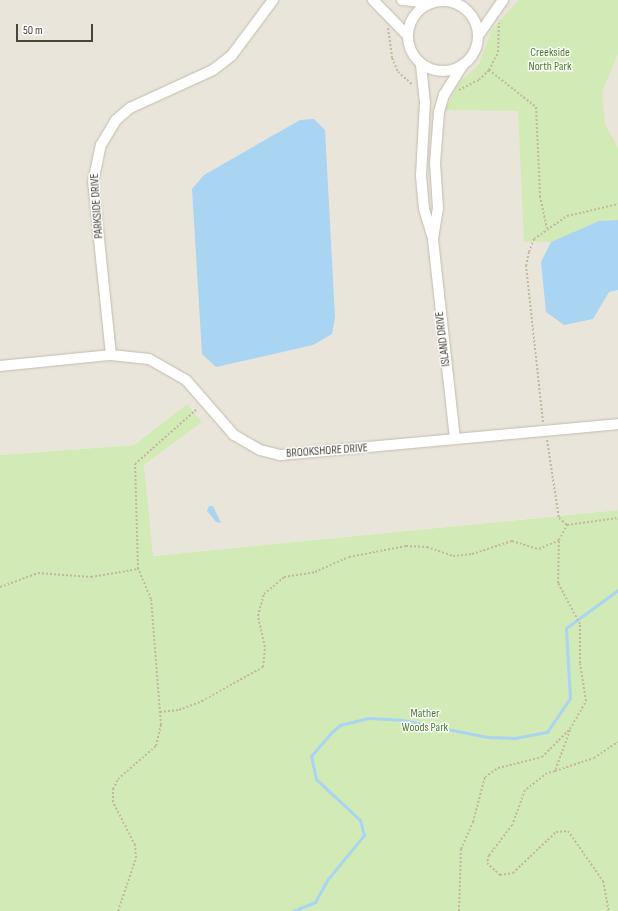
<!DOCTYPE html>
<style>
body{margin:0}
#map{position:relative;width:618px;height:911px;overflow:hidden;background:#f6f3ec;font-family:"Sofia Sans Condensed",sans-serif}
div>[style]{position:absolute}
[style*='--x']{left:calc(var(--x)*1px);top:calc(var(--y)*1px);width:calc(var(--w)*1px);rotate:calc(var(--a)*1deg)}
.residential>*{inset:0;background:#eae5da}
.green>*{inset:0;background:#d2eab5}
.water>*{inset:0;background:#a9d4f2}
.stream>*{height:3px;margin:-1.5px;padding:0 1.5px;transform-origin:1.5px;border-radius:1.5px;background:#a9d4f2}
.path>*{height:2px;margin-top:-1px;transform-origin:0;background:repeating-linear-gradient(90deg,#c4b79f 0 2px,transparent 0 4px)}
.roads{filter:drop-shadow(0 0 1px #c2bbae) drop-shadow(0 0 1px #c2bbae)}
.minor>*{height:10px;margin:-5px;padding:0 5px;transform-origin:5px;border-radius:5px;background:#fff}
.minor>.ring{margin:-5px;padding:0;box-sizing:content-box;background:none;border:10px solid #fff;border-radius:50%}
span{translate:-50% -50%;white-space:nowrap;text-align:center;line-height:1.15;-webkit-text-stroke:3px #fff;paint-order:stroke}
.park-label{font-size:12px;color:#4a7f2a}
.street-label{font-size:12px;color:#4b4439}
.scale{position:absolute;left:16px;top:24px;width:77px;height:18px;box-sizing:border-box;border:2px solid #4b4439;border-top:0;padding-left:5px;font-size:12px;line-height:14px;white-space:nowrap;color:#4b4439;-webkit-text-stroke:3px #fff;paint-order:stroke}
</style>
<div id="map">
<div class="residential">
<div style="clip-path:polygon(0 0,618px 0,618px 510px,152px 556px,144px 465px,201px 422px,187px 404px,134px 445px,0 455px)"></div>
</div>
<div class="green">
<div style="clip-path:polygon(519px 0,618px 0,618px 54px,602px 92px,605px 124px,618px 148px,618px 220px,599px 221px,551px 242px,524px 242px,518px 111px,445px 110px,459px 83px,479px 64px,492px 29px)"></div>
<div style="clip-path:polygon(187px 404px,202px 422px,144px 465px,153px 556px,618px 510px,618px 911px,0 911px,0 455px,134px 445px)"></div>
</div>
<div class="water">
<div style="clip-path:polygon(314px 119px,325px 130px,335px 317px,332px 334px,313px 345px,216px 367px,202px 354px,192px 189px,204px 175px,300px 120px)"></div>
<div style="clip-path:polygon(618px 220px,618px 290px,609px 292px,593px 319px,564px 325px,546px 312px,541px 262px,551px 242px,599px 221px)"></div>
<div style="clip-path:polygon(209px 506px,213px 506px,221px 523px,216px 522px,207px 511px)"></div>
</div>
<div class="stream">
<div style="--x:293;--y:911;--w:24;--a:-22"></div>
<div style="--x:315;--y:902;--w:26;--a:-61"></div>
<div style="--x:328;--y:879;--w:57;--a:-50.7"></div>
<div style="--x:364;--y:835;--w:16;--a:-105"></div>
<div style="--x:360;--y:820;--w:60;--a:-137"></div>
<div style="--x:316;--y:779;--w:24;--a:-102"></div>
<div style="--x:311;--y:756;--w:32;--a:-49"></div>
<div style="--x:332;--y:732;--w:11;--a:-41"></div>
<div style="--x:340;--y:725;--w:29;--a:-14"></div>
<div style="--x:368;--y:718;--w:34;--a:3"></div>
<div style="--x:402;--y:720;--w:87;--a:11.3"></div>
<div style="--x:487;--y:737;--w:28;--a:2"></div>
<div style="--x:515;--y:738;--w:33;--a:-11"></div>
<div style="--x:547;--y:732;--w:41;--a:-55.9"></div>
<div style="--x:570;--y:698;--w:70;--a:-93.3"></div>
<div style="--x:566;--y:628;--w:64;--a:-36.2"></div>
</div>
<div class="path">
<div style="--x:388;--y:28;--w:30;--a:82"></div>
<div style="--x:392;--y:58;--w:15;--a:67"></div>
<div style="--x:398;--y:72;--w:20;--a:41"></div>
<div style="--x:489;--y:70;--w:60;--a:38.2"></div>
<div style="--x:536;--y:107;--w:89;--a:87.4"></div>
<div style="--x:540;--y:196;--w:33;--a:78"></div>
<div style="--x:459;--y:90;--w:22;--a:-27"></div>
<div style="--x:479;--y:80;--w:14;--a:-45"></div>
<div style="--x:489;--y:70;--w:20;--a:-63"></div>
<div style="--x:498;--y:52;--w:29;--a:-88"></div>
<div style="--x:543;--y:422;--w:157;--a:-96.2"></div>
<div style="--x:526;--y:266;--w:14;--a:-78"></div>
<div style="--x:529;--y:252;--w:14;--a:-69"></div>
<div style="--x:534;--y:239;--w:40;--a:-34.9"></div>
<div style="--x:567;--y:216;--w:52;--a:-13.2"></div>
<div style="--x:547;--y:440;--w:79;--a:81.3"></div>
<div style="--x:559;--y:518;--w:11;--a:41"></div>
<div style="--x:567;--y:525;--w:51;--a:-7.8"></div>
<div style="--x:0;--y:587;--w:40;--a:-20.2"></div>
<div style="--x:38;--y:573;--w:53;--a:4.3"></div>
<div style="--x:91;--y:577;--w:48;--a:-9.7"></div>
<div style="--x:160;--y:712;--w:19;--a:-6"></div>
<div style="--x:179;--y:710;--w:25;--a:-21"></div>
<div style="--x:202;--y:701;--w:70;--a:-29.1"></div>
<div style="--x:263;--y:667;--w:20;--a:-84"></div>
<div style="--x:265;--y:647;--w:32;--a:-103"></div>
<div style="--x:258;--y:616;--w:23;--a:-75"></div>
<div style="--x:264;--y:594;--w:26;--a:-40"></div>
<div style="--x:284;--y:577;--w:31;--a:-9"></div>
<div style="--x:315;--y:572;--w:37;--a:-24"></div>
<div style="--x:349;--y:557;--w:58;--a:-10.9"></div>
<div style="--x:406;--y:546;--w:21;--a:3"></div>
<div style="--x:427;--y:547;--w:28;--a:19"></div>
<div style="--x:453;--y:556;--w:19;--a:-6"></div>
<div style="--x:472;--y:554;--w:42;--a:-18"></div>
<div style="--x:512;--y:541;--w:28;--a:17"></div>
<div style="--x:539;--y:549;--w:22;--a:-24"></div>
<div style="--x:559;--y:540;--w:17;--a:-62"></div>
<div style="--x:570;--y:730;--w:44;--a:110.1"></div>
<div style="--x:555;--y:771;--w:8;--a:166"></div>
<div style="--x:547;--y:773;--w:28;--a:142"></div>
<div style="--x:525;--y:790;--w:37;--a:110"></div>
<div style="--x:512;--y:825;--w:38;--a:127"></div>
<div style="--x:489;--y:855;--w:8;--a:104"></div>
<div style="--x:487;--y:863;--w:18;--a:43"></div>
<div style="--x:500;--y:875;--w:13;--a:-9"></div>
<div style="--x:513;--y:873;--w:59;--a:-43.6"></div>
<div style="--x:556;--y:832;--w:12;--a:-5"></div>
<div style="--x:568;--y:831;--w:61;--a:55"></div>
<div style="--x:603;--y:881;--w:31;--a:79"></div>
<div style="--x:555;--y:771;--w:41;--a:-18.4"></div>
<div style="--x:594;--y:758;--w:29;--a:-34"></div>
<div style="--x:118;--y:911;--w:56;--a:-71.2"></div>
<div style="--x:136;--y:858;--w:13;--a:-94"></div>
<div style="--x:135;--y:845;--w:48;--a:-117.1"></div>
<div style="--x:113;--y:802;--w:13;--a:-90"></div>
<div style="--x:113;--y:789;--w:11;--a:-63"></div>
<div style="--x:118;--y:779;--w:50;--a:-41"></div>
<div style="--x:156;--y:746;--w:22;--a:-77"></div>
<div style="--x:161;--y:725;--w:126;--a:-94.5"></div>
<div style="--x:151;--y:599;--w:33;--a:-113"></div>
<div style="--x:138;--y:569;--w:105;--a:-91.6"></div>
<div style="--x:135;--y:464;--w:84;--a:-41.6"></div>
<div style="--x:459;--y:911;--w:62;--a:-88.2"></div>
<div style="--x:461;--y:849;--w:30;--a:-66"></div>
<div style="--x:473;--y:822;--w:47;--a:-75.1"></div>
<div style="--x:485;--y:777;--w:16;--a:-35"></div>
<div style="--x:498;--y:768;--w:45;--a:-14"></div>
<div style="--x:542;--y:757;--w:40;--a:-45"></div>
<div style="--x:570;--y:729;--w:32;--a:-60"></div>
<div style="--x:586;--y:701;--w:38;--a:-99"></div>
<div style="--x:580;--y:663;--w:39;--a:-90"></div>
<div style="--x:580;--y:624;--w:47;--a:-118.2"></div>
<div style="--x:558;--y:583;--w:43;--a:-88.7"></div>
</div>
<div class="roads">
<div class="minor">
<div style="--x:373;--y:0;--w:49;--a:45.8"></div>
<div style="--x:402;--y:0;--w:29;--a:6"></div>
<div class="ring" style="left:408px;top:1px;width:60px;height:60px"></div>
<div style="--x:478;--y:36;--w:44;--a:-55.2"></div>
<div style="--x:421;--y:65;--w:37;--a:84"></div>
<div style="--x:425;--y:102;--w:73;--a:93.1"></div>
<div style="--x:421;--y:175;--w:34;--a:85"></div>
<div style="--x:424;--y:209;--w:27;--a:73"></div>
<div style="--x:111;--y:355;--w:174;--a:-95.9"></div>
<div style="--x:93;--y:182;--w:38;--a:-78"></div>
<div style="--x:101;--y:145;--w:29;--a:-59"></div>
<div style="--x:116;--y:120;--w:18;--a:-41"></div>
<div style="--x:130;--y:108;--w:91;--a:-24.6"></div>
<div style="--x:213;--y:70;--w:24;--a:-38"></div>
<div style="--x:232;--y:55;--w:69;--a:-53.3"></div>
<div style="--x:0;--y:366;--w:112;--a:-5.7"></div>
<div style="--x:111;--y:355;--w:38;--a:6"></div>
<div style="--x:149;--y:359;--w:43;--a:29.6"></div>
<div style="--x:186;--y:380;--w:73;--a:48.9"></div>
<div style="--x:234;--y:435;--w:30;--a:30"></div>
<div style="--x:260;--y:450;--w:21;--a:14"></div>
<div style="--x:280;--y:455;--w:339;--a:-5.2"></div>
<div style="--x:455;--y:439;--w:201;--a:-96.3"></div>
<div style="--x:433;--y:239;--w:31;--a:-81"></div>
<div style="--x:438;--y:208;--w:45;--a:-93.8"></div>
<div style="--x:435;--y:163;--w:51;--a:-85.5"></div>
<div style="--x:439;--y:112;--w:18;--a:-74"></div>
<div style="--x:444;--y:95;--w:36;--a:-58"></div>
</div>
</div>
<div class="park-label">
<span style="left:550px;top:60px">Creekside<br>North Park</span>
<span style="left:425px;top:721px">Mather<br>Woods Park</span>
</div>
<div class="street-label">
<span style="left:97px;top:206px;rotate:-94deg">PARKSIDE DRIVE</span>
<span style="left:443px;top:339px;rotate:-97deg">ISLAND DRIVE</span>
<span style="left:327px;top:451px;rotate:-4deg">BROOKSHORE DRIVE</span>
</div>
<div class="scale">50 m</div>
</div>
